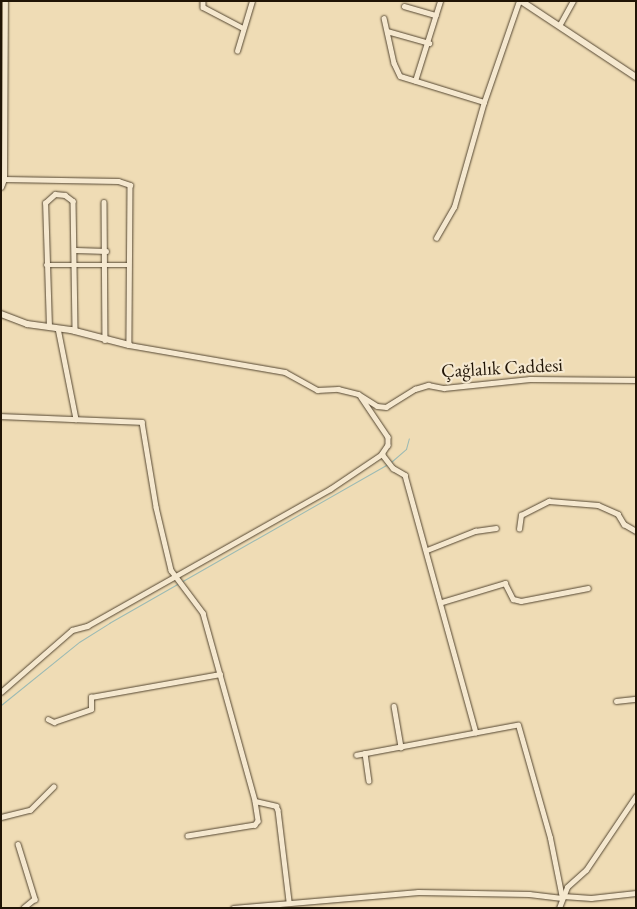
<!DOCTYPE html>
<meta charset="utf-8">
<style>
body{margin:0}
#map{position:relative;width:637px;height:909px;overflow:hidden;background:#efdcb5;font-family:"EB Garamond",serif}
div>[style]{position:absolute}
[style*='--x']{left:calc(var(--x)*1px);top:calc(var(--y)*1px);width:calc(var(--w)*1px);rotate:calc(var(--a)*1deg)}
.stream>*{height:1px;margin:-0.5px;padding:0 0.5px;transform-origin:0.5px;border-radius:0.5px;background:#9bbab4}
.roads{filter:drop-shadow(0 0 1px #544631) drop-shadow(0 0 1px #544631)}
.street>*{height:4.5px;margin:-2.25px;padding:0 2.25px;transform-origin:2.25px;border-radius:2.25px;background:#f5e8cf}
.secondary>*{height:6px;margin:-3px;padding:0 3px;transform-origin:3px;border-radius:3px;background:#f5e8cf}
span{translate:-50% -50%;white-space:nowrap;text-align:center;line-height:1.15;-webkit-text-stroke:4.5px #f5e8cf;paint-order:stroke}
.street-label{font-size:19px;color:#201405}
.frame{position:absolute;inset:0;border:2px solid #201405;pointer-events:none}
</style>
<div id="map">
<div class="stream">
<div style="--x:391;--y:462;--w:20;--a:-41"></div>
<div style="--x:406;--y:449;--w:11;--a:-75"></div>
<div style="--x:1;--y:705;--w:100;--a:-38.9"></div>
<div style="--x:79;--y:642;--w:36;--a:-32"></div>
<div style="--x:109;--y:623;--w:321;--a:-29.7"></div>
</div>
<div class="roads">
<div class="street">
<div style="--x:203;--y:1;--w:6;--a:90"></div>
<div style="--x:203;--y:7;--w:45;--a:27.7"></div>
<div style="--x:404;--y:6;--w:33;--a:16"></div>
<div style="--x:384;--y:18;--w:46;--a:77.5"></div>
<div style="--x:394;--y:63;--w:14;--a:65"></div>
<div style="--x:400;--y:76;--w:88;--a:17.2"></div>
<div style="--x:559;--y:26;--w:29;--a:-61"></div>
<div style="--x:387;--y:31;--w:44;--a:15.9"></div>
<div style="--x:237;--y:51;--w:52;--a:-73.3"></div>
<div style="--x:415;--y:81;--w:84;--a:-72.6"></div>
<div style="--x:4;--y:179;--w:114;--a:1"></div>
<div style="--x:118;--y:181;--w:13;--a:18"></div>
<div style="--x:130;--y:185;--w:160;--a:90.4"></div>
<div style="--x:129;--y:345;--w:158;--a:9.8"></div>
<div style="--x:285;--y:372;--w:37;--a:29"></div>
<div style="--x:317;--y:390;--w:21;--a:-3"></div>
<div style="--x:338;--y:389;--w:21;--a:14"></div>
<div style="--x:358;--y:394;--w:22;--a:32"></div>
<div style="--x:377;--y:406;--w:9;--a:6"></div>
<div style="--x:386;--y:407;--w:34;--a:-32"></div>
<div style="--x:415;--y:389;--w:14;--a:-17"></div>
<div style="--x:428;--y:385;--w:16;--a:11"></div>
<div style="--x:444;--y:388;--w:86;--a:-6"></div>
<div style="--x:530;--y:379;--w:106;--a:0.5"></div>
<div style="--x:1;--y:187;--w:9;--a:-69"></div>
<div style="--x:4;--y:179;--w:178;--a:-89.7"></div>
<div style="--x:104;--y:202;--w:138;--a:89.6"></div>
<div style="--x:436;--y:238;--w:36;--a:-60"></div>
<div style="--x:454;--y:207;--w:109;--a:-74.1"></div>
<div style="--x:484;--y:102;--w:107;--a:-70.9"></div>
<div style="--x:76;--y:250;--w:30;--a:2"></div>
<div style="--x:46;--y:265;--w:82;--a:0"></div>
<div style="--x:49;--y:327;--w:124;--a:-91.8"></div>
<div style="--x:45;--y:203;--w:13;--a:-42"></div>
<div style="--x:55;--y:194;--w:10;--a:6"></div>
<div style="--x:65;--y:195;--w:10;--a:37"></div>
<div style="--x:73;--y:201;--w:130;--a:89.1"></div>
<div style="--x:58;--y:328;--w:93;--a:78.8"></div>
<div style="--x:361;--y:397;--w:48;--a:56"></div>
<div style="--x:388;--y:437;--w:8;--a:90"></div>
<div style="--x:388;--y:445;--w:11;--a:124"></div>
<div style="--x:382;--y:454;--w:18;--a:52"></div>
<div style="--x:393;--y:468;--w:14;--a:30"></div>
<div style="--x:405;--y:475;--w:267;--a:74.6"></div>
<div style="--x:1;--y:416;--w:141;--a:2.4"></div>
<div style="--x:142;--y:422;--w:86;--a:80.6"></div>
<div style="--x:156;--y:507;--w:65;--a:76.6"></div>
<div style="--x:171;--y:570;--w:54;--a:53.3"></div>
<div style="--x:203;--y:613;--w:195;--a:74.5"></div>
<div style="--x:255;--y:801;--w:20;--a:81"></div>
<div style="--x:258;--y:821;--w:5;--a:127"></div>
<div style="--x:255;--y:825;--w:68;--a:170.7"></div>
<div style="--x:519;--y:529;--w:14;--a:-82"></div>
<div style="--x:521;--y:515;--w:31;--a:-27"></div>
<div style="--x:549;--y:501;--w:49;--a:4.7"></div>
<div style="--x:598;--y:505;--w:22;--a:24"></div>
<div style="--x:618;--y:514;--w:12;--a:59"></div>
<div style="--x:624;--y:524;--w:14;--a:30"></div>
<div style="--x:427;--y:550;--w:52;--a:-21.6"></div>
<div style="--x:475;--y:531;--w:21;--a:-8"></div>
<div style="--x:442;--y:602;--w:66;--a:-16.8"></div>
<div style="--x:505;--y:583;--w:18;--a:63"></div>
<div style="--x:513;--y:599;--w:8;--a:14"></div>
<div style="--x:521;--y:601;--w:68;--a:-11"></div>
<div style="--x:1;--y:692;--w:94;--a:-41.1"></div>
<div style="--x:72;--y:630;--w:16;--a:-15"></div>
<div style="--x:87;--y:626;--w:279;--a:-29.4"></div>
<div style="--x:330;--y:489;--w:63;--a:-33.9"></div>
<div style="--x:616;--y:701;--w:20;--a:-6"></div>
<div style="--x:394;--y:706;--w:42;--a:80.3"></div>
<div style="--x:48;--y:719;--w:7;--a:27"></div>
<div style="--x:54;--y:722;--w:39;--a:-19"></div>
<div style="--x:91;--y:709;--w:12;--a:-90"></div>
<div style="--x:91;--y:697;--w:131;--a:-10.1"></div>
<div style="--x:365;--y:753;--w:28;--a:82"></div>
<div style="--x:255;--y:801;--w:22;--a:13"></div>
<div style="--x:276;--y:806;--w:4;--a:63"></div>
<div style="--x:278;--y:810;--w:92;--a:83.1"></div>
<div style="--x:1;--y:817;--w:30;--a:-14"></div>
<div style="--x:30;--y:810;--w:33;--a:-45"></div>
<div style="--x:18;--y:844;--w:58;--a:72.8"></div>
<div style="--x:35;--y:899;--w:14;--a:141"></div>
<div style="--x:563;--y:896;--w:28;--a:4"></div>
<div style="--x:591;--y:898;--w:45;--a:-6.3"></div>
<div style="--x:233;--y:908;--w:186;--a:-4.9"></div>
<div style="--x:418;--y:892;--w:111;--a:1"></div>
<div style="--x:529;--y:894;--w:33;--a:7"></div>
<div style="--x:562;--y:898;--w:61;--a:-101.3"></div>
<div style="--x:550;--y:838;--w:117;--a:-105.8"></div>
<div style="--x:518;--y:725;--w:164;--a:169.4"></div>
<div style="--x:559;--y:908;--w:22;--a:-69"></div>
<div style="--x:567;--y:887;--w:25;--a:-42"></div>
<div style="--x:586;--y:870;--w:89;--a:-56"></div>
</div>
<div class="secondary">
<div style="--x:521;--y:1;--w:138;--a:33.5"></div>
<div style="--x:1;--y:314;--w:28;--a:21"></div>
<div style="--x:27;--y:324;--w:44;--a:7.8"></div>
<div style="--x:71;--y:330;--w:60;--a:14.5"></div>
</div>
</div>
<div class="street-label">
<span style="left:502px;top:368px;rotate:-3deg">Çağlalık Caddesi</span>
</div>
<div class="frame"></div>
</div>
